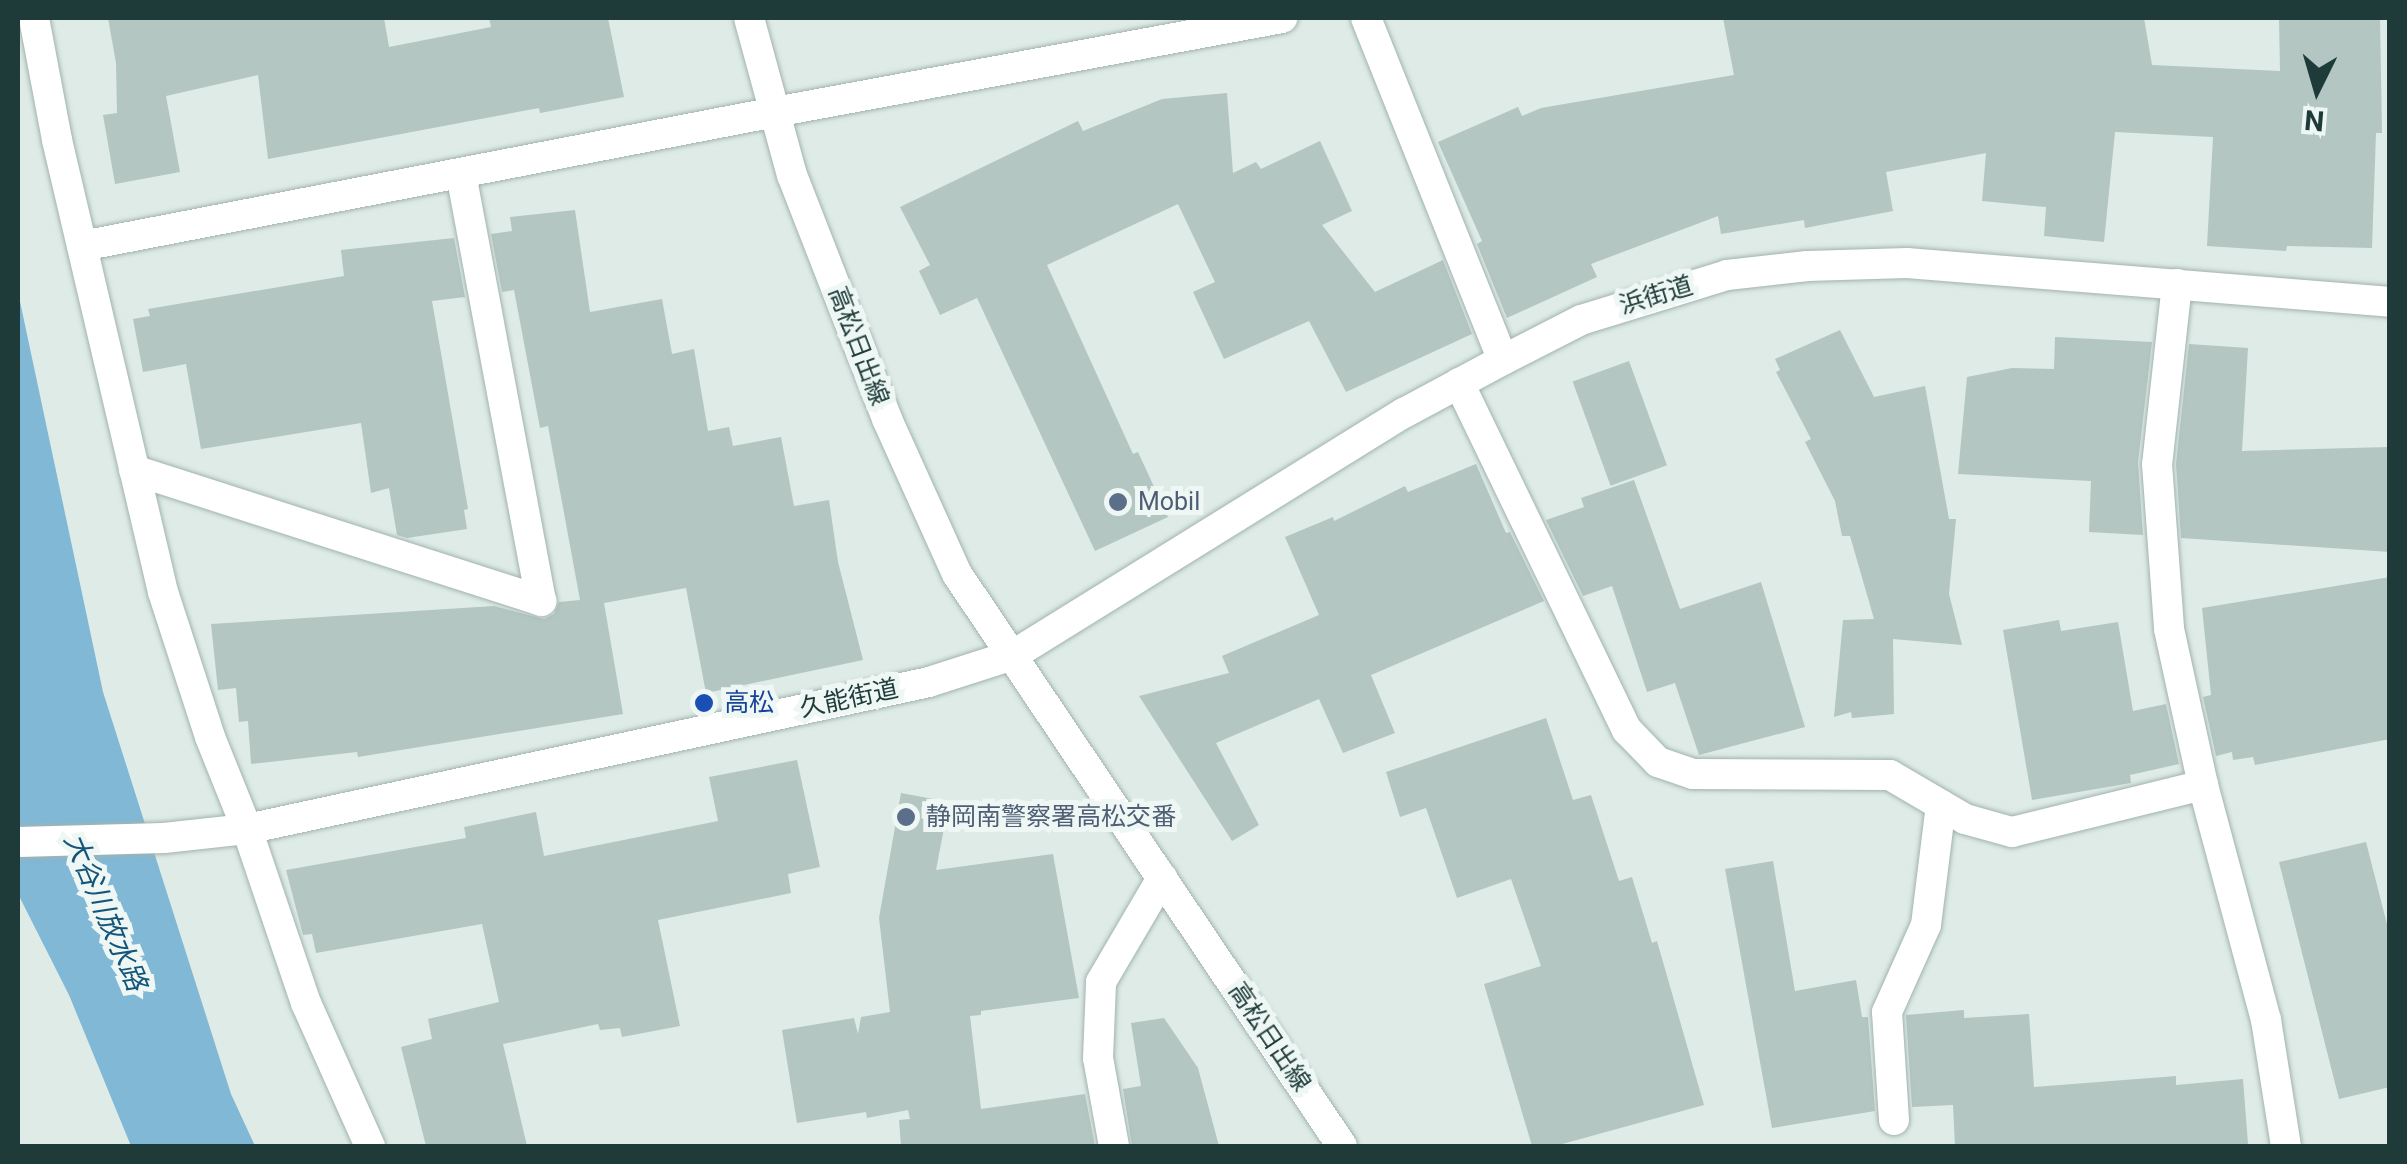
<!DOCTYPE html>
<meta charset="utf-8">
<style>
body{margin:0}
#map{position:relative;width:2407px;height:1164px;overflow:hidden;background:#deebe7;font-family:Roboto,"Noto Sans JP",sans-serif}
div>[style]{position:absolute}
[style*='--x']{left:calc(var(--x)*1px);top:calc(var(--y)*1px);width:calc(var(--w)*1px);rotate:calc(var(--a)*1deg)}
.water>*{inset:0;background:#80b8d5}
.building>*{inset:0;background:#b3c6c1;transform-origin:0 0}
.roads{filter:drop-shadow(0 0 2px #a1b3af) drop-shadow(0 0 2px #a1b3af)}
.street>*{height:30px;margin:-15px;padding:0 15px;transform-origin:15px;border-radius:15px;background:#fff}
.secondary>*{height:30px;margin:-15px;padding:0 15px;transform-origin:15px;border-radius:15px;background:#fff}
.dots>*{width:28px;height:28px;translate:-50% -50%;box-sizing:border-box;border:5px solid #eef7f4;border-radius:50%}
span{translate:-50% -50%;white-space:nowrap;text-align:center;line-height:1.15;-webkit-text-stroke:10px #eef7f4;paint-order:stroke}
.street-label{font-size:25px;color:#1e3b39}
.service-label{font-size:25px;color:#4e5e75}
.left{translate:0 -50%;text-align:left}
.transit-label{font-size:25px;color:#164399}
.water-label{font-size:28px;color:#14567b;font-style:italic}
.frame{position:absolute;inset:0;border:20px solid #1e3b39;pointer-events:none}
.north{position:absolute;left:2267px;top:40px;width:100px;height:100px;-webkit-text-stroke:8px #eef7f4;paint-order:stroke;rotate:185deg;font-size:28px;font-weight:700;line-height:40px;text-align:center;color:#1e3b39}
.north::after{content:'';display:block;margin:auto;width:35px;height:45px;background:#1e3b39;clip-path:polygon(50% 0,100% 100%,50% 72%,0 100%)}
</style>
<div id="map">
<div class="water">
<div style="clip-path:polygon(18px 292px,103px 692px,231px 1094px,255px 1146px,131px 1146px,69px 995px,18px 894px)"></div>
</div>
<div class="building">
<div style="clip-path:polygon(108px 18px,384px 18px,389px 47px,491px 27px,489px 18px,608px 18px,624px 97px,540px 113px,539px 108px,268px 159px,258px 75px,166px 96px,180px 172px,115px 184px,103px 115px,117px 113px,116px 63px)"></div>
<div style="clip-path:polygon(1723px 18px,2144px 18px,2152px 65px,2280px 71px,2279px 18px,2380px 18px,2382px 133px,2376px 133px,2372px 248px,2287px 246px,2286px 251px,2207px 246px,2213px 137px,2115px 132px,2104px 242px,2044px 236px,2046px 207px,1982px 201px,1986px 153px,1886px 172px,1893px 211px,1805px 228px,1804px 220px,1721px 234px,1718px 216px,1591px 264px,1597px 277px,1507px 318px,1477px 244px,1482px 241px,1438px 142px,1518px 107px,1522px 116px,1541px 108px,1734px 75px)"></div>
<div style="clip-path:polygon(1227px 93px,1233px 173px,1256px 162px,1261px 169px,1320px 141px,1352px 211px,1322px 225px,1375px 292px,1443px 260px,1472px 334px,1346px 392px,1309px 321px,1224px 359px,1193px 292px,1215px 282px,1178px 204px,1047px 265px,1133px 454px,1138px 452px,1168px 517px,1095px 551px,977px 298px,940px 315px,919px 271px,930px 265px,900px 207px,1078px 121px,1083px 131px,1162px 99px)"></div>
<div style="clip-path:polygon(575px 210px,590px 312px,662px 299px,672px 354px,694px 349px,708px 431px,729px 427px,733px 446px,781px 437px,794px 506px,829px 500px,838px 562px,863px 660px,706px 693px,686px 588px,604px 603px,623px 714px,358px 757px,357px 752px,251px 764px,248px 721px,239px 722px,236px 688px,218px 690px,211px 624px,494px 606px,544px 619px,554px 614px,559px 602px,580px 600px,548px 426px,540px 428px,514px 290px,502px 292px,491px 234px,512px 231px,510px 217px)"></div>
<div style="clip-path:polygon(454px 238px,465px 297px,432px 301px,468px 509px,464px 510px,467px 529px,407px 538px,397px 535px,389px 488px,371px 493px,361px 423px,201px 449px,186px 364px,143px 372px,133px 319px,150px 316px,148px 309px,344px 276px,341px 250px)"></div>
<div style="clip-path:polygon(1840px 330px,1874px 397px,1925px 386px,1949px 519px,1956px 519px,1949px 594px,1962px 645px,1893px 639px,1894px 714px,1852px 718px,1851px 712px,1834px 717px,1843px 620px,1874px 619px,1850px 536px,1842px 536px,1835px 501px,1805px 442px,1811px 439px,1776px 372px,1780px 370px,1775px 359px)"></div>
<div style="clip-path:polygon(2055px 337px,2152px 342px,2138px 462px,2143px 535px,2089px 532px,2091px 481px,1958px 474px,1967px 377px,2012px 368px,2054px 369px)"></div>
<div style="clip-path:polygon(2189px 344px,2248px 348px,2242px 451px,2390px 447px,2390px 552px,2181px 538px,2176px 464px)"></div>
<div style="left:1629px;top:361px;width:111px;height:60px;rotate:70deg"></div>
<div style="clip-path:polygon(1476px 464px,1506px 533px,1510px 532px,1544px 601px,1371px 675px,1395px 733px,1343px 753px,1319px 699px,1216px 743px,1259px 825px,1232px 841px,1139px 696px,1229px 673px,1222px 656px,1319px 615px,1285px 537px,1333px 517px,1334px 521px,1405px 486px,1408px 492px)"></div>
<div style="clip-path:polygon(1634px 480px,1680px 609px,1761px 582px,1805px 727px,1699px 755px,1675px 683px,1647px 692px,1612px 586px,1583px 596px,1546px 520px,1584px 507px,1581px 498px)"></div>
<div style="clip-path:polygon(2390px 577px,2390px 739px,2255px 765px,2253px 757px,2233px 760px,2232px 752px,2216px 756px,2203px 697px,2211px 695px,2202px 608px)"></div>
<div style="clip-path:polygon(2059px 620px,2061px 631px,2118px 622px,2133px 711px,2166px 704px,2179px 764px,2130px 775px,2131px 783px,2032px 800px,2003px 630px)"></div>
<div style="clip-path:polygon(1546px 718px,1573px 800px,1591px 795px,1619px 881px,1632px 877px,1652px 943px,1657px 941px,1704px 1105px,1555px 1146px,1532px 1146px,1484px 984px,1541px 966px,1511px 879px,1457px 898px,1426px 808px,1400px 817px,1386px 772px)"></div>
<div style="clip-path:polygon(797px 760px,820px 867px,788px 874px,791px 893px,658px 920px,680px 1026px,622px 1037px,620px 1028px,600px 1030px,598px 1024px,503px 1044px,527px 1146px,426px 1146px,401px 1047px,432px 1039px,428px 1019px,499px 1002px,482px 924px,316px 953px,312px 934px,303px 935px,286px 870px,466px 838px,464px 827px,536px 812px,544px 856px,718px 821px,709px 777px)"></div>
<div style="clip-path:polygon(901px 793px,949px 802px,936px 870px,1053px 854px,1079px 998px,981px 1011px,981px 1015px,970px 1016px,981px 1109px,1085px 1094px,1095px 1146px,901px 1146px,899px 1120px,910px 1119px,908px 1110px,867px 1118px,866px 1112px,797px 1123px,782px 1030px,854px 1018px,858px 1034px,861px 1017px,890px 1012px,879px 918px)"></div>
<div style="clip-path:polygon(2366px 842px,2390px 936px,2390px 1087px,2339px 1099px,2279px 862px)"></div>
<div style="clip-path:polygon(1773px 861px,1795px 991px,1856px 980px,1862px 1017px,1868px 1017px,1875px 1111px,1772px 1128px,1725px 869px)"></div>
<div style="clip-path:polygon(1964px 1010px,1964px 1018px,2029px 1014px,2034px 1087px,2176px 1076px,2176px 1085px,2243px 1079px,2248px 1144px,1955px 1146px,1953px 1105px,1912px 1107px,1906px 1015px)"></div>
<div style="clip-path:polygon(1164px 1018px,1198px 1068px,1219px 1146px,1132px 1146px,1123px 1089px,1141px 1086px,1131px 1023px)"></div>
</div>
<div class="roads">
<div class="street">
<div style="--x:34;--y:18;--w:124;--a:79.3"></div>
<div style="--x:57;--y:140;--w:464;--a:76.8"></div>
<div style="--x:163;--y:592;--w:152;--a:72"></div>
<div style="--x:210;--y:737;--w:99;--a:68.1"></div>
<div style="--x:247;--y:829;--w:184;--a:71.3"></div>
<div style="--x:306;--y:1003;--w:157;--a:65.9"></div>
<div style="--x:1366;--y:18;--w:368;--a:68.2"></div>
<div style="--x:82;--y:246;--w:706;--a:-10.94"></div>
<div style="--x:2177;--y:284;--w:181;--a:96.3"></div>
<div style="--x:2157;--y:464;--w:165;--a:85.8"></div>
<div style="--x:2169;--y:629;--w:160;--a:77.7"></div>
<div style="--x:2203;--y:785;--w:243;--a:75"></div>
<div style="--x:2266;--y:1020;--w:128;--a:81"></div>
<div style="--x:1459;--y:383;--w:386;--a:64.2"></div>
<div style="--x:1627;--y:730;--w:45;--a:45.9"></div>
<div style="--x:1658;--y:762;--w:37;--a:19"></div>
<div style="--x:1693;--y:774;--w:197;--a:0.3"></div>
<div style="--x:1890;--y:775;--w:87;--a:30.4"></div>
<div style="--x:1965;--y:819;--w:49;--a:15.5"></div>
<div style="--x:2012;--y:832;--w:197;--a:-13.8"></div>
<div style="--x:134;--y:470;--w:428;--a:17.8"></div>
<div style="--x:541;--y:601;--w:435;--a:-100.6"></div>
<div style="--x:1894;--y:1120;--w:108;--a:-93.7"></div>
<div style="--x:1887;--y:1012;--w:95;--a:-65.9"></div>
<div style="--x:1926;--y:925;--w:121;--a:-82.9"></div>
<div style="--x:1114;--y:1146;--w:89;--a:-100.3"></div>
<div style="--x:1098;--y:1058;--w:76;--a:-87.7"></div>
<div style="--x:1101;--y:982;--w:121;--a:-59.6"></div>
</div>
<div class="secondary">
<div style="--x:749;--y:18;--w:163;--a:74.7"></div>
<div style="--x:792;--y:175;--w:262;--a:68.7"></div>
<div style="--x:887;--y:419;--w:170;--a:65.7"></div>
<div style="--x:957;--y:574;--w:689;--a:56.06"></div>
<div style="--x:775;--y:112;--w:516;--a:-10.5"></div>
<div style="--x:18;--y:842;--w:146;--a:-1.6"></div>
<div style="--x:164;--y:838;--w:83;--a:-6.2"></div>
<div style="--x:247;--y:829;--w:698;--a:-12.16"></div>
<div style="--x:929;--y:682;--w:88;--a:-17.8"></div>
<div style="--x:1013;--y:655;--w:460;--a:-31.8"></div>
<div style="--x:1404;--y:413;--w:112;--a:-28.2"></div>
<div style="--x:1503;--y:360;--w:88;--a:-27.1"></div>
<div style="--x:1581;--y:320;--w:153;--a:-17.1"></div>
<div style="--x:1727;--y:275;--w:81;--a:-6.4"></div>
<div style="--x:1807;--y:266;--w:100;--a:-1.7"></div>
<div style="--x:1907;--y:263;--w:485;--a:4.6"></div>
</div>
</div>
<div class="dots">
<div style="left:1118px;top:502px;background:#5c6f8a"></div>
<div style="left:704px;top:703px;background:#1a4fb4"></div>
<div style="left:906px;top:817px;background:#5c6f8a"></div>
</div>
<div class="street-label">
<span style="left:1656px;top:296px;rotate:-17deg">浜街道</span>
<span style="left:858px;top:346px;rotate:69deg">高松日出線</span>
<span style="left:849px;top:699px;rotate:-12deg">久能街道</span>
<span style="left:1269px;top:1037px;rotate:56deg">高松日出線</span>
</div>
<div class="service-label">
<span class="left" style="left:1138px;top:502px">Mobil</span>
<span class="left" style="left:926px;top:817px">静岡南警察署高松交番</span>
</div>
<div class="transit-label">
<span class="left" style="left:724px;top:703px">高松</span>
</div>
<div class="water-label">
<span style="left:105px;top:912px;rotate:67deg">大谷川放水路</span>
</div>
<div class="frame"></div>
<div class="north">N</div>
</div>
